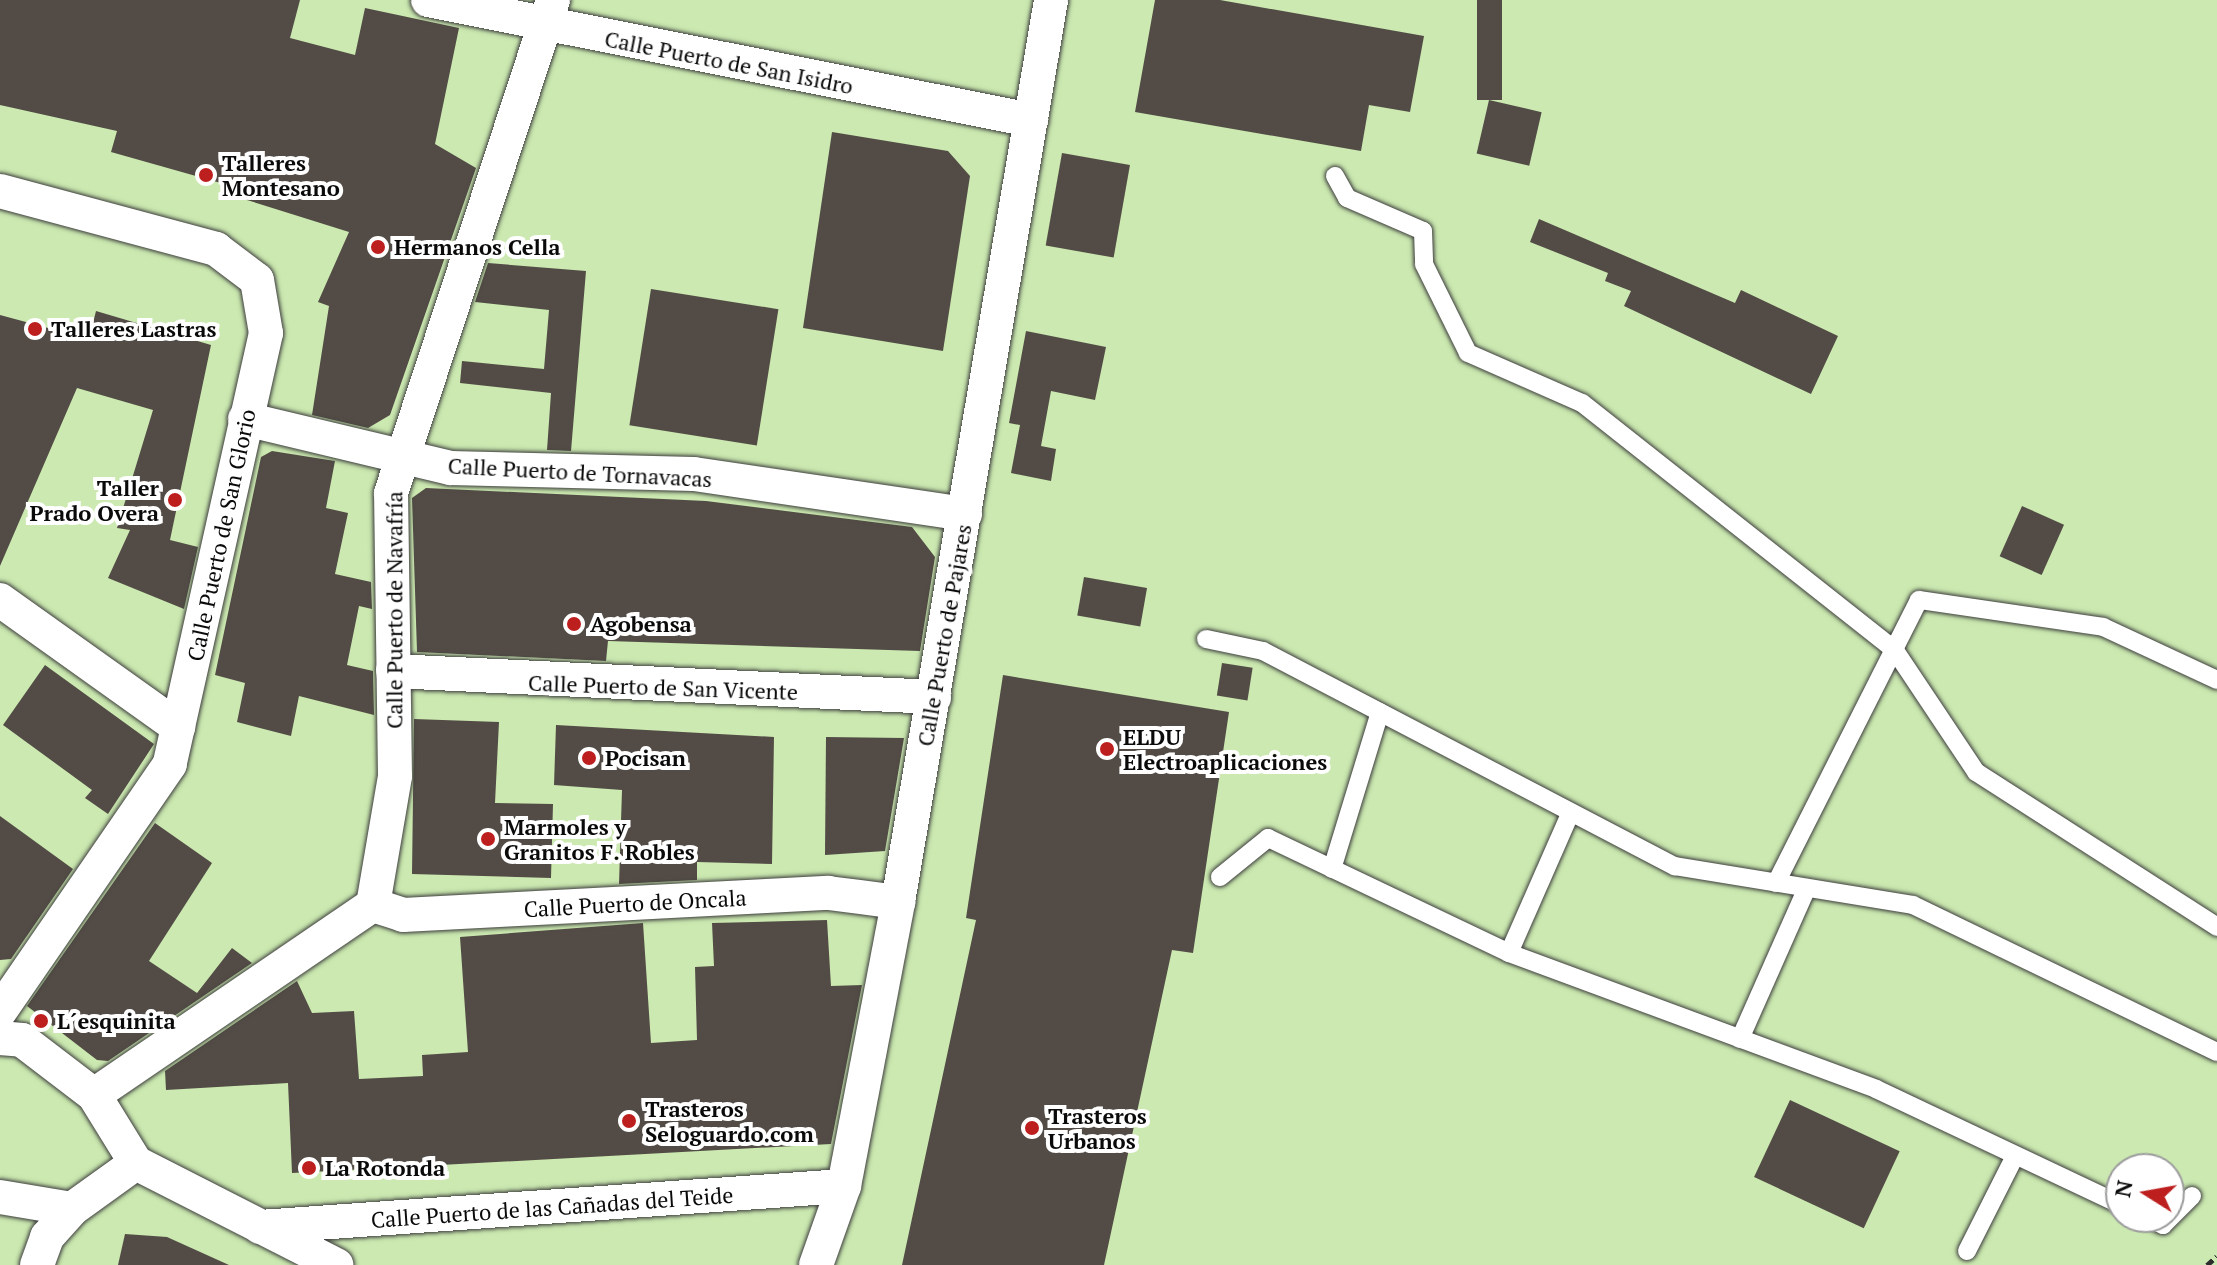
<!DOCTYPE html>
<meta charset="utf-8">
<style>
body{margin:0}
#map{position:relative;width:2217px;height:1265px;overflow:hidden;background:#fffbe7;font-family:"PT Serif",serif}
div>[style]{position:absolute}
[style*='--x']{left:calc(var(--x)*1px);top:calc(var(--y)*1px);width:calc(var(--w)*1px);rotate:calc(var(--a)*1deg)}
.green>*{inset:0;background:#cbe9b0}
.building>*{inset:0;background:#534c46;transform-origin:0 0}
.path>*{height:5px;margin-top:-2.5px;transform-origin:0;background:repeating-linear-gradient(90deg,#2c2c2c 0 8px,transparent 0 12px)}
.roads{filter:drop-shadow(0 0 2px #3d3d3d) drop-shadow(0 0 2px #3d3d3d)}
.lane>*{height:18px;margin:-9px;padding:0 9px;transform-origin:9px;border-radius:9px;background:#fff}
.street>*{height:34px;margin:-17px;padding:0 17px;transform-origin:17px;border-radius:17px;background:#fff}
.dots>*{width:22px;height:22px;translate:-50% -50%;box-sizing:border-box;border:4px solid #fff;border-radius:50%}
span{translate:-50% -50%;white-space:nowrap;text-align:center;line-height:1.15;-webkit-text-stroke:8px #fff;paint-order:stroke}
.street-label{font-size:22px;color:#0a0a0a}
.poi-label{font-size:22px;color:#0a0a0a;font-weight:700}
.left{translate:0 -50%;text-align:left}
.right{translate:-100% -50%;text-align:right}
.north{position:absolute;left:2105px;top:1153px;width:80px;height:80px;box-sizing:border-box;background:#fff;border:2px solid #9d9d9d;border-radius:50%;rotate:281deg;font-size:22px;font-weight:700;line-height:32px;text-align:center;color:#0a0a0a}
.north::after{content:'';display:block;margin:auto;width:28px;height:36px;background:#bd1f1f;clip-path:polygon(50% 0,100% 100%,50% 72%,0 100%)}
</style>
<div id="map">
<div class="green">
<div style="clip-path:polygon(evenodd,0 0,2217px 0,2217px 1265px,0 1265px,0 0,2121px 1169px,2169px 1169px,2169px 1217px,2121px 1217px,2121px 1169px)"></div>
</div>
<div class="building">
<div style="clip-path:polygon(0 0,300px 0,290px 38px,355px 55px,365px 8px,459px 28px,435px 144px,476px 168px,390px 415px,368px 428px,312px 415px,329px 306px,318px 302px,349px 232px,247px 200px,249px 191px,111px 152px,117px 131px,0 105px)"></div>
<div style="clip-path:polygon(1155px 0,1220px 0,1424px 36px,1410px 112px,1369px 105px,1361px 151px,1135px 112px)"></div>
<div style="left:1477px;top:0;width:25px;height:100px"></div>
<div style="left:1489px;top:100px;width:54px;height:55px;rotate:13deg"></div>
<div style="clip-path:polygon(832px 132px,948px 151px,970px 176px,943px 351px,803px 328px)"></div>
<div style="left:1062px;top:153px;width:69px;height:94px;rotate:10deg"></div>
<div style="clip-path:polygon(1539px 219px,1735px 303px,1741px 290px,1838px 336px,1811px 394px,1624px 306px,1631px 291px,1605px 281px,1608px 273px,1530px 242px)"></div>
<div style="clip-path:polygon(488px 263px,586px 271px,571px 451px,547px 450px,551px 393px,460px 383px,462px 361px,544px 369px,549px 310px,475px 302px)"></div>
<div style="left:651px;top:289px;width:129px;height:138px;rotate:9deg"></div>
<div style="clip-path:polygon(96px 311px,211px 345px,170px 540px,198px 547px,184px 609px,108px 578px,130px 530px,117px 528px,153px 410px,77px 388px,0 566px,0 315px,89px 339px)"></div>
<div style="clip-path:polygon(1026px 331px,1106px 347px,1095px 400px,1051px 391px,1041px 446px,1056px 449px,1051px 481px,1011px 473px,1020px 425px,1009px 423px)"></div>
<div style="clip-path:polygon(272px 451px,335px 461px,326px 508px,348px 513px,335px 574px,371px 582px,372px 609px,359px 606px,347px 665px,373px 671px,374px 715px,299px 696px,291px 736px,237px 722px,245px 683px,215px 675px,261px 457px)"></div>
<div style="clip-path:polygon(426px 488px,706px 501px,912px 527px,935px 557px,920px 651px,608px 641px,606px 661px,417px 652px,412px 498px)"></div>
<div style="left:2022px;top:506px;width:46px;height:55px;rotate:24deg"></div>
<div style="left:1084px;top:577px;width:64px;height:39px;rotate:10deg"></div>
<div style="left:1222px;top:663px;width:31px;height:33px;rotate:9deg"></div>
<div style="clip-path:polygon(45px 665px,154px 744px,108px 814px,85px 798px,92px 790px,3px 725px)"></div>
<div style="clip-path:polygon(1003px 675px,1229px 712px,1193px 953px,1172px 950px,1104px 1265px,902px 1265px,976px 920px,966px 918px)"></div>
<div style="clip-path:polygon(414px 719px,499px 722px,495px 803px,553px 804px,551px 878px,412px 874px)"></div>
<div style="clip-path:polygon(556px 725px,774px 737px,772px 864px,697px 862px,697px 880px,619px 884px,622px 790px,554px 785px)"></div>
<div style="clip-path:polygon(826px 737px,904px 738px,885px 851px,825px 855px)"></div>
<div style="clip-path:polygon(0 816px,73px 869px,11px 959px,0 960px)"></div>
<div style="clip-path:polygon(155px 823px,212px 863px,149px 961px,197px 993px,232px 948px,252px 963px,108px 1061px,97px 1060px,27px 1006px)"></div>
<div style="clip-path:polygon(827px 920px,831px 986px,862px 985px,831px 1144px,292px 1173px,288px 1083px,166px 1090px,165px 1071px,297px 981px,312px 1013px,354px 1011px,359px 1079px,423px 1076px,422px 1055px,468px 1052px,460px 937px,643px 923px,651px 1043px,697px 1040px,695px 967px,714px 966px,712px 923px)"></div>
<div style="left:1790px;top:1100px;width:121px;height:85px;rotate:25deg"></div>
<div style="clip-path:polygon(125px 1234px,167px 1237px,229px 1265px,118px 1265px)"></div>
</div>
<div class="path">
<div style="--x:2207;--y:1265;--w:13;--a:-42"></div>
</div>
<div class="roads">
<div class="lane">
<div style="--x:1335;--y:176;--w:25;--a:61"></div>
<div style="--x:1347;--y:198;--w:83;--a:23.5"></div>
<div style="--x:1423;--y:231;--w:33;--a:88"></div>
<div style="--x:1424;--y:264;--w:99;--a:63.7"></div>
<div style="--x:1468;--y:353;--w:124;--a:23.7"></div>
<div style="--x:1582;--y:403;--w:397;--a:38.3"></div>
<div style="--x:1894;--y:649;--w:148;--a:56.3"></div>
<div style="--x:1976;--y:772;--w:287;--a:32.7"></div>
<div style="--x:1206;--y:639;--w:58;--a:11.9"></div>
<div style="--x:1263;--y:651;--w:465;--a:27.6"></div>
<div style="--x:1675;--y:866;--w:241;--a:9.3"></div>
<div style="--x:1913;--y:905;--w:338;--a:25.8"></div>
<div style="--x:1332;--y:869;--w:164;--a:-73"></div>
<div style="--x:1220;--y:877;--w:62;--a:-39.1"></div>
<div style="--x:1268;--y:838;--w:267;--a:25.5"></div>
<div style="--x:1509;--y:953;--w:391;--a:20.3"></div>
<div style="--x:1876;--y:1089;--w:271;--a:25.3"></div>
<div style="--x:1776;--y:883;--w:317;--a:-63.2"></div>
<div style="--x:1919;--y:600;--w:186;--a:8.3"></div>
<div style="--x:2103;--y:627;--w:126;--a:24.9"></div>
<div style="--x:1509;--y:953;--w:152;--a:-66.3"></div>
<div style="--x:1740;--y:1039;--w:165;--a:-66.1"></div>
<div style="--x:2146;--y:1217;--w:19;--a:25"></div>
<div style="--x:2163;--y:1225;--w:41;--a:-45"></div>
<div style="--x:1967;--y:1251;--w:106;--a:-63.2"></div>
</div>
<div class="street">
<div style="--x:428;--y:0;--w:615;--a:11.26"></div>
<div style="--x:0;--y:191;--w:224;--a:15"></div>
<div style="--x:216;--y:249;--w:51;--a:37.1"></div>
<div style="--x:257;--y:280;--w:54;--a:80.4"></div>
<div style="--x:266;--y:333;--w:442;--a:102.6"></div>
<div style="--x:170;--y:764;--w:300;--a:124.5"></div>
<div style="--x:245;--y:419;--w:211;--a:13.4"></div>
<div style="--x:450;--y:468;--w:244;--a:1.4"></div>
<div style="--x:694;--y:474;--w:274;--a:8.4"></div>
<div style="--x:0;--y:600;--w:219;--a:35.5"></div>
<div style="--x:393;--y:671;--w:542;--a:2.75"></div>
<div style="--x:373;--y:905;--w:32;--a:18"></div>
<div style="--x:403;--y:915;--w:426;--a:-3"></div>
<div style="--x:828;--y:893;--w:71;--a:7.3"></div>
<div style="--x:0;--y:1038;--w:22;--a:5"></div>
<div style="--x:22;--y:1040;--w:91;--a:37.4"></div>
<div style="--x:94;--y:1095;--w:80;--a:58.3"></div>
<div style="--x:136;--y:1163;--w:79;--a:144.3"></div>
<div style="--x:72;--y:1209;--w:73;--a:-170.5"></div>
<div style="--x:94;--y:1095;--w:338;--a:-34.3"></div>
<div style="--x:373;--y:905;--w:131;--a:-80.3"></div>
<div style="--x:395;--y:776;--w:283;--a:-90.8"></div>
<div style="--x:391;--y:493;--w:519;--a:-71.81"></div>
<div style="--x:136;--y:1163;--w:225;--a:27"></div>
<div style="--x:260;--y:1227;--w:585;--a:-4.02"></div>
<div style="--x:37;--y:1265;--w:30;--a:-70"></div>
<div style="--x:47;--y:1237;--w:38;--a:-48"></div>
<div style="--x:816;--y:1265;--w:84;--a:-70.5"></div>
<div style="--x:844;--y:1186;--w:289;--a:-79.2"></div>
<div style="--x:898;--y:902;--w:915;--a:-80.37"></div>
</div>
</div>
<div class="dots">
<div style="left:206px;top:175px;background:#bd1f1f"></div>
<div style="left:378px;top:247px;background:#bd1f1f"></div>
<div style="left:35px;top:329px;background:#bd1f1f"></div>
<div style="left:175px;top:500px;background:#bd1f1f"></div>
<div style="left:574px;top:624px;background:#bd1f1f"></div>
<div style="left:1107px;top:749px;background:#bd1f1f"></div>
<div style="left:589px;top:758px;background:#bd1f1f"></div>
<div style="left:488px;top:839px;background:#bd1f1f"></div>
<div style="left:41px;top:1021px;background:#bd1f1f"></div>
<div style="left:629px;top:1121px;background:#bd1f1f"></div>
<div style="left:1032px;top:1128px;background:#bd1f1f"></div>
<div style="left:309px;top:1168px;background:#bd1f1f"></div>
</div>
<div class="street-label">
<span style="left:729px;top:62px;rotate:11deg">Calle Puerto de San Isidro</span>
<span style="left:580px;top:472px;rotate:3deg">Calle Puerto de Tornavacas</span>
<span style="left:221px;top:535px;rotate:-78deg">Calle Puerto de San Glorio</span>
<span style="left:394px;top:610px;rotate:-90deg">Calle Puerto de Navafría</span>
<span style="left:944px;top:635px;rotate:-80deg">Calle Puerto de Pajares</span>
<span style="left:663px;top:687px;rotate:2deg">Calle Puerto de San Vicente</span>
<span style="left:635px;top:903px;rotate:-3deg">Calle Puerto de Oncala</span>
<span style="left:552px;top:1207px;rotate:-4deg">Calle Puerto de las Cañadas del Teide</span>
</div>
<div class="poi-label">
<span class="left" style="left:222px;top:175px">Talleres<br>Montesano</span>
<span class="left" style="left:394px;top:247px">Hermanos Cella</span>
<span class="left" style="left:51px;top:329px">Talleres Lastras</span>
<span class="right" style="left:159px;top:500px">Taller<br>Prado Overa</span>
<span class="left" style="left:590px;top:624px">Agobensa</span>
<span class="left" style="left:1123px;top:749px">ELDU<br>Electroaplicaciones</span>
<span class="left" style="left:605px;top:758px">Pocisan</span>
<span class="left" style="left:504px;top:839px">Marmoles y<br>Granitos F. Robles</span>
<span class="left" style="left:57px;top:1021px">L´esquinita</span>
<span class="left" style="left:645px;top:1121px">Trasteros<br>Seloguardo.com</span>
<span class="left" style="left:1048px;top:1128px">Trasteros<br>Urbanos</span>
<span class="left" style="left:325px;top:1168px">La Rotonda</span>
</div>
<div class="north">N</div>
</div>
